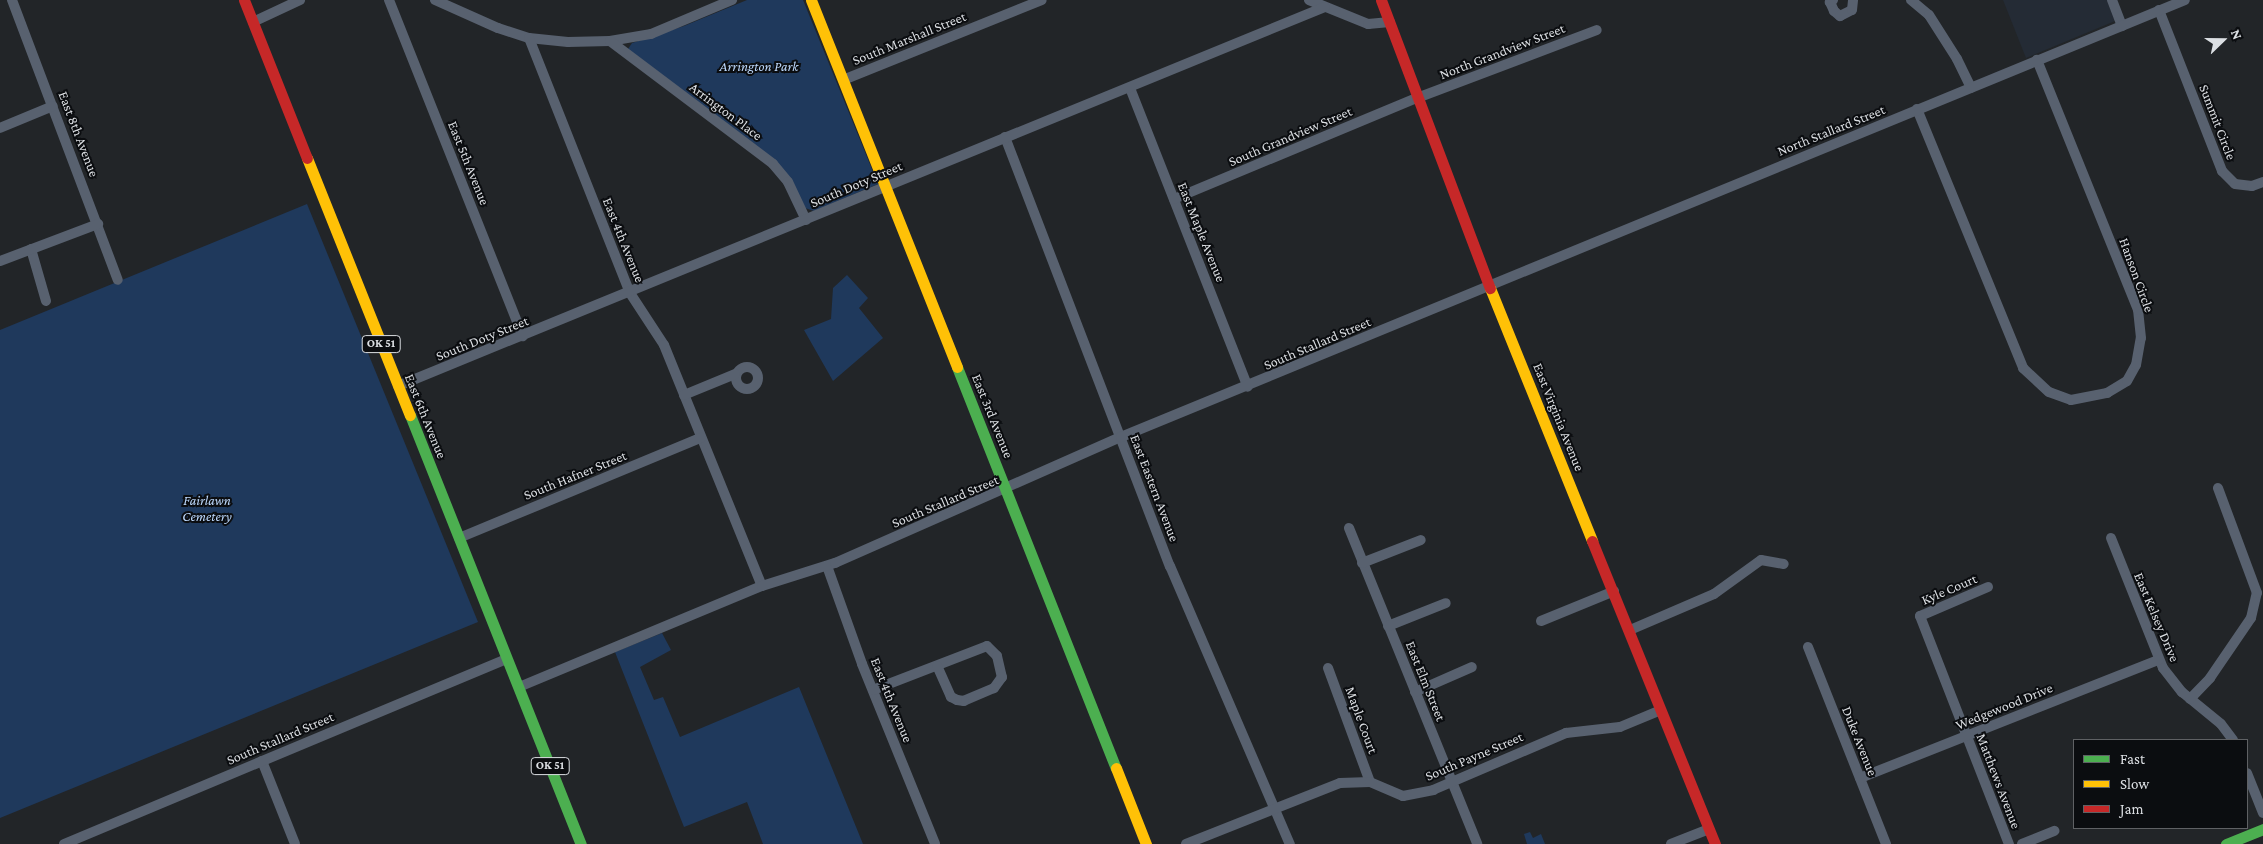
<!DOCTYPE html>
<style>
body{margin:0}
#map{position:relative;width:2263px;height:844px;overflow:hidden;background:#222528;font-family:"Crimson Pro",serif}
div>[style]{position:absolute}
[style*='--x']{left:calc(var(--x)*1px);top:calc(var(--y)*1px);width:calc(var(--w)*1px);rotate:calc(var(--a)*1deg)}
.built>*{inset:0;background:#242b35}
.green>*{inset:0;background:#1f395c}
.street>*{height:10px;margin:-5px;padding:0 5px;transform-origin:5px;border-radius:5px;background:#58616f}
.street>.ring{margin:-5px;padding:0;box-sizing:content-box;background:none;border:10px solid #58616f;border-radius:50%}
.fast>*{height:11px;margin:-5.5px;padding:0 5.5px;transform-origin:5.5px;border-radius:5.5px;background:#4caf50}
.slow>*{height:11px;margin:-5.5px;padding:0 5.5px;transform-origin:5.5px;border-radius:5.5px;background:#ffc107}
.jam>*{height:11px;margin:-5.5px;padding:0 5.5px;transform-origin:5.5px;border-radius:5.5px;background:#c62828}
span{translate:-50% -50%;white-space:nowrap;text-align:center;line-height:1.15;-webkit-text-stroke:4px #0b0d10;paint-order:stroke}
.shield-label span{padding:1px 4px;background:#0b0d10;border:1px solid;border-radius:4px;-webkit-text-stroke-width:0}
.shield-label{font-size:12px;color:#dcdfe3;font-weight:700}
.street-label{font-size:14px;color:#dcdfe3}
.park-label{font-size:14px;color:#bdd9fd;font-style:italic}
.legend{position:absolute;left:2073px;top:739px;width:175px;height:90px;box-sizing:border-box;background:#0b0d10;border:1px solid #5f6164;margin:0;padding:6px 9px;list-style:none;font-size:15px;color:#dcdfe3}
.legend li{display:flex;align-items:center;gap:10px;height:25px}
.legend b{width:25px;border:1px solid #5f6164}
.north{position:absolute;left:2198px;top:15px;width:50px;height:50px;-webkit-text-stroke:4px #0b0d10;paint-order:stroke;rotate:68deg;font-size:14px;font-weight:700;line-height:20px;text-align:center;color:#dcdfe3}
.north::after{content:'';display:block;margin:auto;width:18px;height:22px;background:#dcdfe3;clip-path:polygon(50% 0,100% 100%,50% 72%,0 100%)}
</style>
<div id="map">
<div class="built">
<div style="clip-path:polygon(2003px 0,2107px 0,2115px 21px,2026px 58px)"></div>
</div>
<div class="green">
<div style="clip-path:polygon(747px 0,803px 0,878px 184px,814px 211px,805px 208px,776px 161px,628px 49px,632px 43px,684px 26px)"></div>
<div style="clip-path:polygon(307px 204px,478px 622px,0 818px,0 330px)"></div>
<div style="clip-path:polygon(847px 275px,868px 298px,859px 308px,883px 338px,833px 381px,804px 330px,831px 319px,833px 288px)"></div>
<div style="clip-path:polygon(662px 633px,671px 650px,640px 667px,654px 700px,663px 697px,680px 737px,799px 687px,863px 844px,763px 844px,747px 802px,684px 827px,615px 652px)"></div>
<div style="clip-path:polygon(1530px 832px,1533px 838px,1541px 834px,1545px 844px,1527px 844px,1524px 834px)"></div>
</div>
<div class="street">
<div style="--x:12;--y:0;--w:299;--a:69.3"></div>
<div style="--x:389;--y:0;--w:362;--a:68.3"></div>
<div style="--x:435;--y:0;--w:69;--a:24"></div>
<div style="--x:498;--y:28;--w:33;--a:18"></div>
<div style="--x:529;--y:38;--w:39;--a:6"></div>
<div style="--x:568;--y:42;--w:42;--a:-1.4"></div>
<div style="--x:610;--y:41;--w:42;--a:-9.7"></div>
<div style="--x:651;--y:34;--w:88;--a:-22.8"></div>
<div style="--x:1309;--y:0;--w:64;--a:22.1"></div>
<div style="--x:1368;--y:24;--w:22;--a:-5"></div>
<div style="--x:1833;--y:0;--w:4;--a:146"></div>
<div style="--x:1830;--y:2;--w:10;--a:66"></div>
<div style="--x:1834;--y:11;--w:8;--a:40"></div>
<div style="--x:1840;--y:16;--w:13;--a:-27"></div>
<div style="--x:1852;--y:10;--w:10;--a:-84"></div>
<div style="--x:1911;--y:0;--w:23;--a:40"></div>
<div style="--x:1929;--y:15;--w:52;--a:57.5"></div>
<div style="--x:1957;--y:59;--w:32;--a:64"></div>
<div style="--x:2112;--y:0;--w:28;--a:69"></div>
<div style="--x:2159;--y:10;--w:173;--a:68.6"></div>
<div style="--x:2222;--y:171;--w:18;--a:45"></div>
<div style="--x:2235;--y:184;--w:17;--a:7"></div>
<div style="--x:2252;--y:186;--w:12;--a:-20"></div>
<div style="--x:253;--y:22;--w:52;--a:-25.1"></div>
<div style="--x:529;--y:38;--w:274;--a:68.4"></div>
<div style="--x:630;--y:293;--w:62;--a:56.8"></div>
<div style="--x:664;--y:345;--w:260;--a:67.9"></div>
<div style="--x:610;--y:41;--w:204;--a:37"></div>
<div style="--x:773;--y:164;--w:23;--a:50"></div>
<div style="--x:788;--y:182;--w:42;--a:64.7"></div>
<div style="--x:843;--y:80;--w:214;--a:-21.9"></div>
<div style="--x:1130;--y:88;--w:321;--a:68.5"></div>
<div style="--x:1917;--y:109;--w:280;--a:67.7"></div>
<div style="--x:2023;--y:368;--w:35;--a:43"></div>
<div style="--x:2049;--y:392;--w:23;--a:20"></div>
<div style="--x:2071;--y:400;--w:37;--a:-11"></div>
<div style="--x:2107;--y:393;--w:23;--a:-31"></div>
<div style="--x:2127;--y:381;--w:18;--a:-61"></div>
<div style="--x:2136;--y:365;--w:27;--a:-80"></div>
<div style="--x:2141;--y:338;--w:28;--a:-96"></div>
<div style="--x:2138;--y:310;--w:270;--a:-112"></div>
<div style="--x:0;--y:128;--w:57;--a:-22.5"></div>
<div style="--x:1005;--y:137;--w:460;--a:69"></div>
<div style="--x:1170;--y:566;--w:303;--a:66.7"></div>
<div style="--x:1174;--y:199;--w:263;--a:-22.6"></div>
<div style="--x:1417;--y:98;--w:192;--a:-20.7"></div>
<div style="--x:31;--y:249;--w:54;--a:73.9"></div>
<div style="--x:0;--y:261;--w:105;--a:-20.7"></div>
<div class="ring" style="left:736px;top:367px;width:12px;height:12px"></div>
<div style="--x:398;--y:386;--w:1001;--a:-22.24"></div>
<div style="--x:684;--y:395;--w:55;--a:-22.4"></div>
<div style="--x:1349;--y:528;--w:341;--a:67.9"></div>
<div style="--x:459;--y:538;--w:262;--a:-22.5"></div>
<div style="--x:2111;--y:538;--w:140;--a:68.2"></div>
<div style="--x:2163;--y:668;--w:31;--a:52"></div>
<div style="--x:2182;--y:692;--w:50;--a:39.4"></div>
<div style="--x:2221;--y:724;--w:20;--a:53"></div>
<div style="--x:1362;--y:563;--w:63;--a:-21.3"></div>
<div style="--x:827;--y:566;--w:104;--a:70.3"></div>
<div style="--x:862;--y:664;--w:194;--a:67.9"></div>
<div style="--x:1988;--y:587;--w:74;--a:156.9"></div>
<div style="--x:1920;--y:616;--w:245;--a:68.7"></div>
<div style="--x:1541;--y:621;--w:79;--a:-22.3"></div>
<div style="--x:1388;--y:626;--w:62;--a:-21.6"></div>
<div style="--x:1630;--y:630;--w:91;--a:-23.2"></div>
<div style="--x:1714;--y:594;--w:58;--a:-35.9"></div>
<div style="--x:1761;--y:560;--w:23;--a:10"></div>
<div style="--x:1808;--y:647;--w:212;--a:68.4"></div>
<div style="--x:1328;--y:668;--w:121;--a:69.8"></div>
<div style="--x:519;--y:687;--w:263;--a:-22.6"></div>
<div style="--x:762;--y:586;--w:77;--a:-17.5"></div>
<div style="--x:835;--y:563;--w:313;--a:-23.8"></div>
<div style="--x:1121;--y:437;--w:1150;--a:-22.33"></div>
<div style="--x:873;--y:690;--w:122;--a:-21.1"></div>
<div style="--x:987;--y:646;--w:14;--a:45"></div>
<div style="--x:997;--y:656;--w:22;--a:77"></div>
<div style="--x:1002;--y:677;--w:14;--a:126"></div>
<div style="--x:994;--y:688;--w:33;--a:157"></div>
<div style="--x:964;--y:701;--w:7;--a:-172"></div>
<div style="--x:957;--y:700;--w:7;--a:-153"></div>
<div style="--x:951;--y:697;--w:34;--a:-114"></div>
<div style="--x:1415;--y:692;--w:62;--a:-23.7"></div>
<div style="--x:2190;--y:699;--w:29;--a:-46"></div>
<div style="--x:2210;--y:678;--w:73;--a:-55.7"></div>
<div style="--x:2251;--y:618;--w:26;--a:-77"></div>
<div style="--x:2257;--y:593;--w:112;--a:-110.4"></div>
<div style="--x:262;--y:761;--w:89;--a:68.3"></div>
<div style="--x:2247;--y:773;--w:43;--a:68.2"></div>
<div style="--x:1860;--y:778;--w:321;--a:-21.6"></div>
<div style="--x:64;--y:844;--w:480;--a:-22.7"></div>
<div style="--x:1186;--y:844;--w:166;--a:-21.6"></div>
<div style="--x:1340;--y:783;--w:30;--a:-2"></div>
<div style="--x:1370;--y:782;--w:36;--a:23"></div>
<div style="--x:1403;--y:796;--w:31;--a:-11"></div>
<div style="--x:1433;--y:790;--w:145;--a:-23.2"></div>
<div style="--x:1566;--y:733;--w:54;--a:-6.3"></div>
<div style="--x:1620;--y:727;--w:44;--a:-22.5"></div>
<div style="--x:1671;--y:844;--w:41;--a:-21.5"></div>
<div style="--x:2022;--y:844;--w:35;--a:-22"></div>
</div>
<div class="fast">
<div style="--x:957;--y:367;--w:431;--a:68.4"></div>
<div style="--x:410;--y:415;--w:462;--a:68.3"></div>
<div style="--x:2226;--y:844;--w:40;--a:-22"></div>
</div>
<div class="slow">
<div style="--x:811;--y:0;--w:395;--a:68.3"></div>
<div style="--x:307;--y:158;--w:277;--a:68.2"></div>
<div style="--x:1490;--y:288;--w:273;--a:68"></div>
<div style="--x:1116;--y:768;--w:82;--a:68.5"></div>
</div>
<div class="jam">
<div style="--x:244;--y:0;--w:170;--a:68.3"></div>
<div style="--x:1381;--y:0;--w:308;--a:69.3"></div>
<div style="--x:1592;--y:541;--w:327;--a:67.9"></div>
</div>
<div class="shield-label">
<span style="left:381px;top:344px">OK 51</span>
<span style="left:550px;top:766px">OK 51</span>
</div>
<div class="street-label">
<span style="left:909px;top:38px;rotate:-22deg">South Marshall Street</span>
<span style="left:1502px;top:51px;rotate:-21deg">North Grandview Street</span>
<span style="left:726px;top:111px;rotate:37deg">Arrington Place</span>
<span style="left:2218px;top:122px;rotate:69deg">Summit Circle</span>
<span style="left:1831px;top:130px;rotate:-22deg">North Stallard Street</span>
<span style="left:79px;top:134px;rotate:69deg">East 8th Avenue</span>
<span style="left:1290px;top:136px;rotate:-23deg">South Grandview Street</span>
<span style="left:469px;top:163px;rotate:68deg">East 5th Avenue</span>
<span style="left:856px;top:184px;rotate:-23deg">South Doty Street</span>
<span style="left:1202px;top:232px;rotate:68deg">East Maple Avenue</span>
<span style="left:624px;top:240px;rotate:68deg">East 4th Avenue</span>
<span style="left:2137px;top:275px;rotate:70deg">Hanson Circle</span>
<span style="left:482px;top:338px;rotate:-22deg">South Doty Street</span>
<span style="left:1317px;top:343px;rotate:-23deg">South Stallard Street</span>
<span style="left:426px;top:416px;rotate:68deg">East 6th Avenue</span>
<span style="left:993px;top:416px;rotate:68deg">East 3rd Avenue</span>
<span style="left:1559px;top:417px;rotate:68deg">East Virginia Avenue</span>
<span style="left:575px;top:475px;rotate:-22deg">South Hafner Street</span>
<span style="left:1155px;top:488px;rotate:69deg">East Eastern Avenue</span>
<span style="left:945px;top:501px;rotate:-23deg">South Stallard Street</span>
<span style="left:1949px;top:589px;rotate:-23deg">Kyle Court</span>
<span style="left:2157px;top:617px;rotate:67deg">East Kelsey Drive</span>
<span style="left:1426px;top:681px;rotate:68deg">East Elm Street</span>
<span style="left:892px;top:700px;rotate:68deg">East 4th Avenue</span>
<span style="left:2004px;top:706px;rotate:-22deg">Wedgewood Drive</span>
<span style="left:1362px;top:720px;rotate:70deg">Maple Court</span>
<span style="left:280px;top:738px;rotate:-23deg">South Stallard Street</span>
<span style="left:1860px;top:741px;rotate:68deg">Duke Avenue</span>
<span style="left:1474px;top:756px;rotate:-23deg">South Payne Street</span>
<span style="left:1999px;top:781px;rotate:69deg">Matthews Avenue</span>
</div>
<div class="park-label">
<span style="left:759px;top:66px">Arrington Park</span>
<span style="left:207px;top:508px">Fairlawn<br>Cemetery</span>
</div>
<ul class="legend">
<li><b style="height:6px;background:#4caf50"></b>Fast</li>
<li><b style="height:6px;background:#ffc107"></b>Slow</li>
<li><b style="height:6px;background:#c62828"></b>Jam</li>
</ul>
<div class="north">N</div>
</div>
